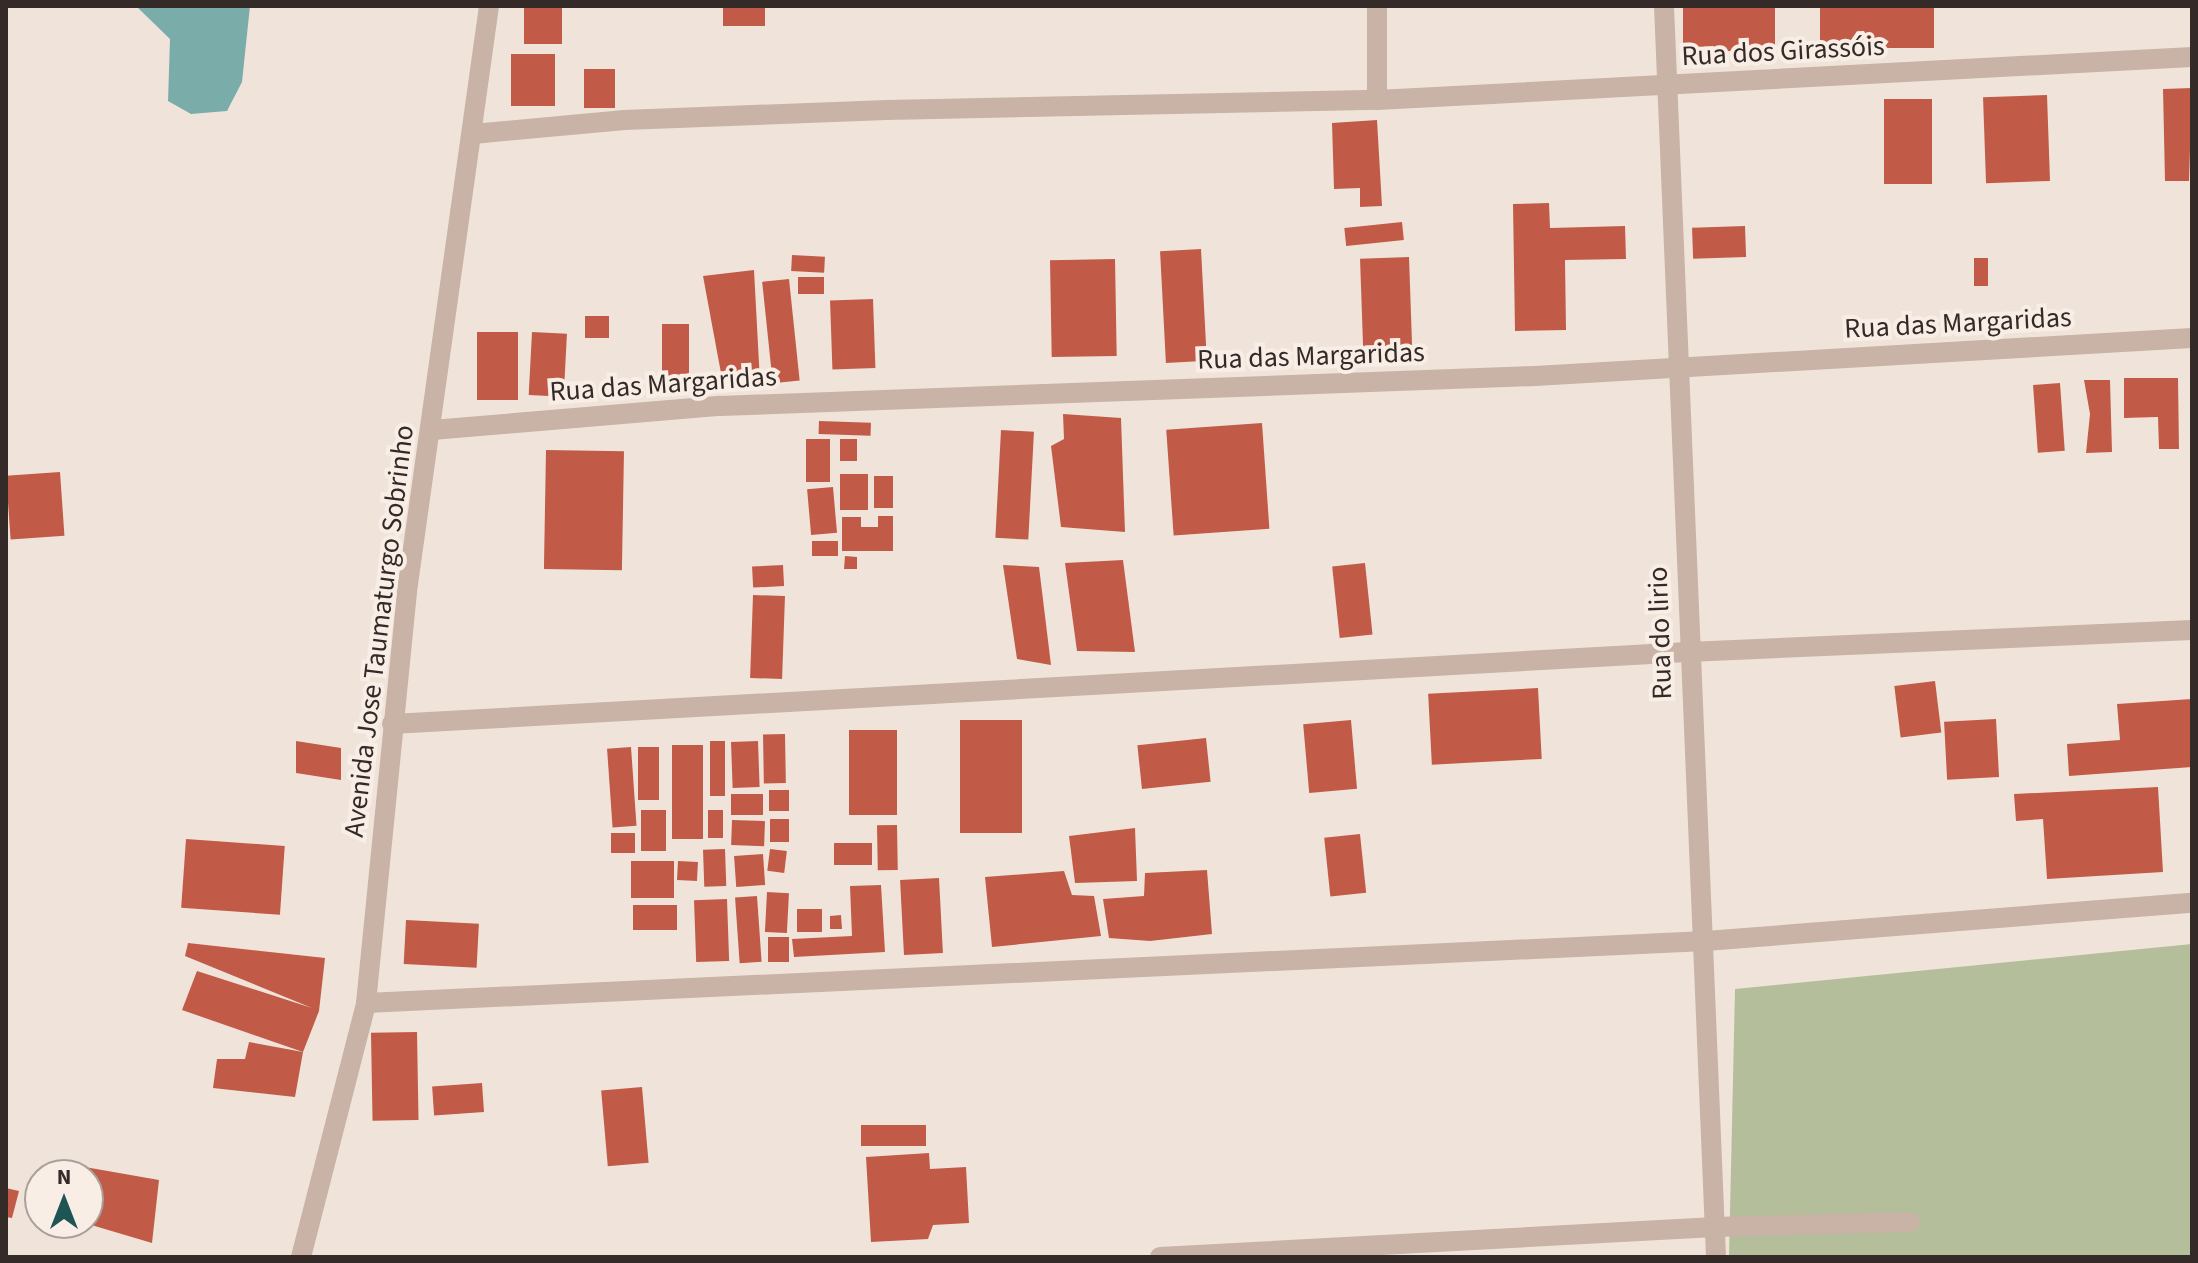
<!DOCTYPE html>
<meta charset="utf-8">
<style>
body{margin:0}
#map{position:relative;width:2198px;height:1263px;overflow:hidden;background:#f0e4da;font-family:"Source Sans 3",sans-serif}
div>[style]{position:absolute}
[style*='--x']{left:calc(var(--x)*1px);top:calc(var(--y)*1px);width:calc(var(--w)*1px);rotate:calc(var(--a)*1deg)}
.green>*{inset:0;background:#b5be9b}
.water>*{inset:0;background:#7aacaa}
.building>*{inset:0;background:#c15b47;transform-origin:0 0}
.minor>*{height:20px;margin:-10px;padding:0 10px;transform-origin:10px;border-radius:10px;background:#c8b3a6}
.tertiary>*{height:20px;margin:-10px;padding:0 10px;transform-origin:10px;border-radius:10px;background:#c8b3a6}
span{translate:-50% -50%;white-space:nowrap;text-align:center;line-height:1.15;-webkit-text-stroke:8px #f8eee6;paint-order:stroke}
.street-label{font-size:28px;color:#342a27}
.frame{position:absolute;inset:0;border:8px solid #342a27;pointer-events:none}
.north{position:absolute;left:24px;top:1159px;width:80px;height:80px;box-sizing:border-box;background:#f8eee6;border:2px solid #aaa09a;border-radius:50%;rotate:0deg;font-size:22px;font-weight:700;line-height:32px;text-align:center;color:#342a27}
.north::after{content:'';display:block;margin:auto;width:28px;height:36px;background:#1e5453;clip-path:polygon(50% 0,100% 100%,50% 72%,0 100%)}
</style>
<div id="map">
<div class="green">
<div style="clip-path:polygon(2192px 944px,2192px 1257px,1729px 1257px,1735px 989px)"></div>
</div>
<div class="water">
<div style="clip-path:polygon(136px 6px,250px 6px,242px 82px,227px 111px,191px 114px,168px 101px,170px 39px)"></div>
</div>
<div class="building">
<div style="left:524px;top:6px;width:38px;height:38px"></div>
<div style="left:723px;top:6px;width:42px;height:20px"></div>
<div style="left:1683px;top:6px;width:92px;height:45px"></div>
<div style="left:1820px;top:6px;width:114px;height:42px"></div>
<div style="left:511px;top:54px;width:44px;height:52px"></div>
<div style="left:584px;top:69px;width:31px;height:39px"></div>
<div style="clip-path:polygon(2192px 88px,2189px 181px,2165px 181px,2163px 89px)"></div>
<div style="left:2047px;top:95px;width:86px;height:64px;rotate:88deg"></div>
<div style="left:1884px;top:99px;width:48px;height:85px"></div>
<div style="clip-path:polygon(1377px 120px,1382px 206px,1360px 207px,1360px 188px,1334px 189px,1332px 123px)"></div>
<div style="clip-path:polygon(1549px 203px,1550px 228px,1625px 226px,1626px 259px,1565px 260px,1566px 330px,1515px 331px,1513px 204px)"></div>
<div style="left:1402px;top:222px;width:18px;height:58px;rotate:84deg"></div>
<div style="left:1745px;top:226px;width:31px;height:53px;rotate:88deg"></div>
<div style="left:1201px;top:249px;width:112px;height:41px;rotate:87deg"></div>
<div style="left:792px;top:255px;width:33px;height:16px;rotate:3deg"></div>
<div style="left:1409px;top:257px;width:88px;height:49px;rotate:88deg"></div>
<div style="left:1988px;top:258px;width:28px;height:14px;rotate:90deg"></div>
<div style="left:1115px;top:259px;width:97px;height:65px;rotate:89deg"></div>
<div style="clip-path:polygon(754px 270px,760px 382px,723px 384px,703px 276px)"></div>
<div style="left:824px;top:277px;width:17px;height:26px;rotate:90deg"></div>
<div style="left:789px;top:279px;width:102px;height:27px;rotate:84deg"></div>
<div style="left:873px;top:299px;width:69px;height:43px;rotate:88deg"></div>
<div style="left:585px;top:316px;width:24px;height:22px"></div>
<div style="left:662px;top:324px;width:27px;height:71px"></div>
<div style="left:477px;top:332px;width:41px;height:68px"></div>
<div style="left:532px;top:332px;width:35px;height:63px;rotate:3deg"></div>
<div style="clip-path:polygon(2124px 378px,2178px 378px,2179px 449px,2159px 449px,2158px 417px,2124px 418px)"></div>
<div style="clip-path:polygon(2084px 380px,2110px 380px,2112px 452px,2086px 453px,2090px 414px)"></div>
<div style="left:2060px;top:383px;width:68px;height:27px;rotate:86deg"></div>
<div style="clip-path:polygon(1063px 414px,1121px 418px,1125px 532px,1061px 527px,1051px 446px,1064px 439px)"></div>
<div style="left:819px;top:421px;width:52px;height:13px;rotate:2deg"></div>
<div style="left:1262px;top:423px;width:106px;height:96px;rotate:86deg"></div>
<div style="left:1001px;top:430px;width:33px;height:108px;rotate:3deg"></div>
<div style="left:806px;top:439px;width:24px;height:43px"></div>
<div style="left:840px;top:439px;width:17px;height:22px"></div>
<div style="left:546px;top:450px;width:78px;height:119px;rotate:1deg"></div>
<div style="left:60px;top:472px;width:64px;height:54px;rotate:86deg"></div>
<div style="left:840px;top:474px;width:28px;height:36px"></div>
<div style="left:874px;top:476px;width:19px;height:32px"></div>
<div style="left:833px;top:487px;width:46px;height:26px;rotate:85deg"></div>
<div style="clip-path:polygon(878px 516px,893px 516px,893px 551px,842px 551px,842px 517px,861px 517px,861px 527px,878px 527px)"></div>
<div style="left:812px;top:541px;width:26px;height:15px"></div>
<div style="clip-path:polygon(845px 556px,857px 557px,857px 569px,844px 569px)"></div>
<div style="clip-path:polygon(1123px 560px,1135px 652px,1077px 651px,1065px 563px)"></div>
<div style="left:1365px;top:563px;width:72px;height:33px;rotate:84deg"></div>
<div style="left:783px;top:565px;width:21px;height:31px;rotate:87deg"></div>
<div style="clip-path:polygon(1003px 565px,1039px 567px,1051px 665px,1017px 659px)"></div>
<div style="left:753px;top:595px;width:32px;height:83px;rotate:2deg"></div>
<div style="left:1935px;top:681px;width:52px;height:41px;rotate:83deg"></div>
<div style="left:1538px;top:688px;width:71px;height:110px;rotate:87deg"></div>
<div style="clip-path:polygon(2192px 699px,2192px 767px,2069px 776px,2067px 744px,2120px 740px,2117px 704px)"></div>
<div style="left:1996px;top:719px;width:58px;height:52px;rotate:87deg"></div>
<div style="left:960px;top:720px;width:62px;height:113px"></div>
<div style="left:1351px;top:720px;width:69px;height:48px;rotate:85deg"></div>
<div style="left:849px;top:730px;width:48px;height:85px"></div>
<div style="left:785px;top:734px;width:49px;height:22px;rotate:89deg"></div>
<div style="left:1206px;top:738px;width:44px;height:69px;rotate:84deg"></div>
<div style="clip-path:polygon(296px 741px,341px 748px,341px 780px,296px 773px)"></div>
<div style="left:710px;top:741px;width:15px;height:55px"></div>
<div style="left:758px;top:741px;width:46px;height:27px;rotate:88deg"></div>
<div style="left:672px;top:745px;width:31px;height:94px"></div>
<div style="left:631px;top:747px;width:79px;height:24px;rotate:86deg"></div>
<div style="left:638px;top:747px;width:21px;height:53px"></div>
<div style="clip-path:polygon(2158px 787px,2163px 872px,2047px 879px,2043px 819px,2016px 821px,2014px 794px)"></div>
<div style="left:769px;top:790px;width:20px;height:21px"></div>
<div style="left:731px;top:794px;width:32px;height:21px"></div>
<div style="left:641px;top:810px;width:25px;height:41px"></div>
<div style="left:708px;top:810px;width:15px;height:28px"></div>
<div style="left:770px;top:819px;width:19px;height:23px"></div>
<div style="left:732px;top:820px;width:33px;height:25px;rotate:2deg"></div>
<div style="left:897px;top:825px;width:45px;height:20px;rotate:89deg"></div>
<div style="clip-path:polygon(1135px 828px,1137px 881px,1075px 883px,1069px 836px)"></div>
<div style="left:611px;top:833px;width:24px;height:20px"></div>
<div style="left:1360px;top:834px;width:59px;height:36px;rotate:84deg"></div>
<div style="left:186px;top:839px;width:99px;height:69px;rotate:4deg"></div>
<div style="left:872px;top:843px;width:22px;height:38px;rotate:90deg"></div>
<div style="left:725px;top:849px;width:37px;height:22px;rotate:88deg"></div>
<div style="left:770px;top:849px;width:17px;height:22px;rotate:7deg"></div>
<div style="left:763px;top:854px;width:31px;height:29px;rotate:86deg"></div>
<div style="left:674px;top:861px;width:37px;height:43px;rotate:90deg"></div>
<div style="left:678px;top:861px;width:20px;height:19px;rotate:3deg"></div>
<div style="clip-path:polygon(1207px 870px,1212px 934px,1150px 941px,1109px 938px,1103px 899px,1144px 896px,1145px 873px)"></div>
<div style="clip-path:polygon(1064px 871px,1072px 895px,1094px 896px,1101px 936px,992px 947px,985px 877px)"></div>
<div style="left:939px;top:878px;width:75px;height:39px;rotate:87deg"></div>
<div style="clip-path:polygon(881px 885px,885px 952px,794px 957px,792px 939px,852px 936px,850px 886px)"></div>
<div style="left:767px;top:892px;width:22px;height:40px;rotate:3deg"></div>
<div style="left:757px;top:896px;width:66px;height:22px;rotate:86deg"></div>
<div style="left:727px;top:899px;width:62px;height:33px;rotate:88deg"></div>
<div style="left:633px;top:905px;width:44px;height:25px"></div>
<div style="left:797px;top:909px;width:25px;height:23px"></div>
<div style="clip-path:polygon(841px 915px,842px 929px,830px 929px,830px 916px)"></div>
<div style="left:406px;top:920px;width:73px;height:44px;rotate:3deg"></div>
<div style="left:768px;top:937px;width:21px;height:25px"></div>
<div style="clip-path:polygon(188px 943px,325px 958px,319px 1011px,303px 1052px,182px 1010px,197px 971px,312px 1008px,185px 956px)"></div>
<div style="left:417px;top:1032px;width:88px;height:46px;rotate:89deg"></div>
<div style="clip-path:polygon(249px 1042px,303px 1052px,295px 1097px,213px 1088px,217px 1059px,245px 1059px)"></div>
<div style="left:482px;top:1083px;width:29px;height:50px;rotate:86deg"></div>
<div style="left:642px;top:1087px;width:76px;height:41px;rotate:85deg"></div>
<div style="left:926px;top:1125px;width:21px;height:65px;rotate:90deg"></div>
<div style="clip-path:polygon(929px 1153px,930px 1169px,966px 1167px,969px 1223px,933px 1225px,928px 1239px,871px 1242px,866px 1157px)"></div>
<div style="clip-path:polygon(62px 1163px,159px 1180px,152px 1243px,88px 1224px,88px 1175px,61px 1175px)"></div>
<div style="clip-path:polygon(6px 1188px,19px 1191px,12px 1218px,6px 1217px)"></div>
</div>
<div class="minor">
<div style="--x:1377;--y:6;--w:94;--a:90"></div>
<div style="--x:1664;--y:6;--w:1252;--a:87.62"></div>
<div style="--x:473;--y:134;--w:152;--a:-5.3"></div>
<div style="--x:624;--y:120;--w:263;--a:-2.2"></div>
<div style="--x:887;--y:110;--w:490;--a:-1.2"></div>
<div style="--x:1377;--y:100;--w:816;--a:-3.02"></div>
<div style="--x:432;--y:430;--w:289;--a:-4.8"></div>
<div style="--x:720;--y:406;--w:816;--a:-2.11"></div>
<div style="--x:1535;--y:376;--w:658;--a:-3.31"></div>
<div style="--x:392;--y:724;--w:1298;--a:-3.18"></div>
<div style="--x:1688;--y:652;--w:504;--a:-2.5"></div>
<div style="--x:366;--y:1003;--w:1341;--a:-2.65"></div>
<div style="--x:1706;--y:941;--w:487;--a:-4.5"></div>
<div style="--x:1160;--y:1257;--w:556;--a:-3.09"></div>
<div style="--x:1715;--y:1227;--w:195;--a:-1.5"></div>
</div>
<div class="tertiary">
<div style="--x:301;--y:1257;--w:262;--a:-75.6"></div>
<div style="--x:366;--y:1003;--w:421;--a:-84.3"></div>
<div style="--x:408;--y:584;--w:584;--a:-82.02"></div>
</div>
<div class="street-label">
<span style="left:1783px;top:51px;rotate:-3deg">Rua dos Girassóis</span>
<span style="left:1958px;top:323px;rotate:-3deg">Rua das Margaridas</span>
<span style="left:1311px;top:356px;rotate:-2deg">Rua das Margaridas</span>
<span style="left:663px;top:384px;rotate:-4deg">Rua das Margaridas</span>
<span style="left:379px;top:631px;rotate:-83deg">Avenida Jose Taumaturgo Sobrinho</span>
<span style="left:1660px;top:633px;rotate:-92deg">Rua do lirio</span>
</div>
<div class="frame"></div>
<div class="north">N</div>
</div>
